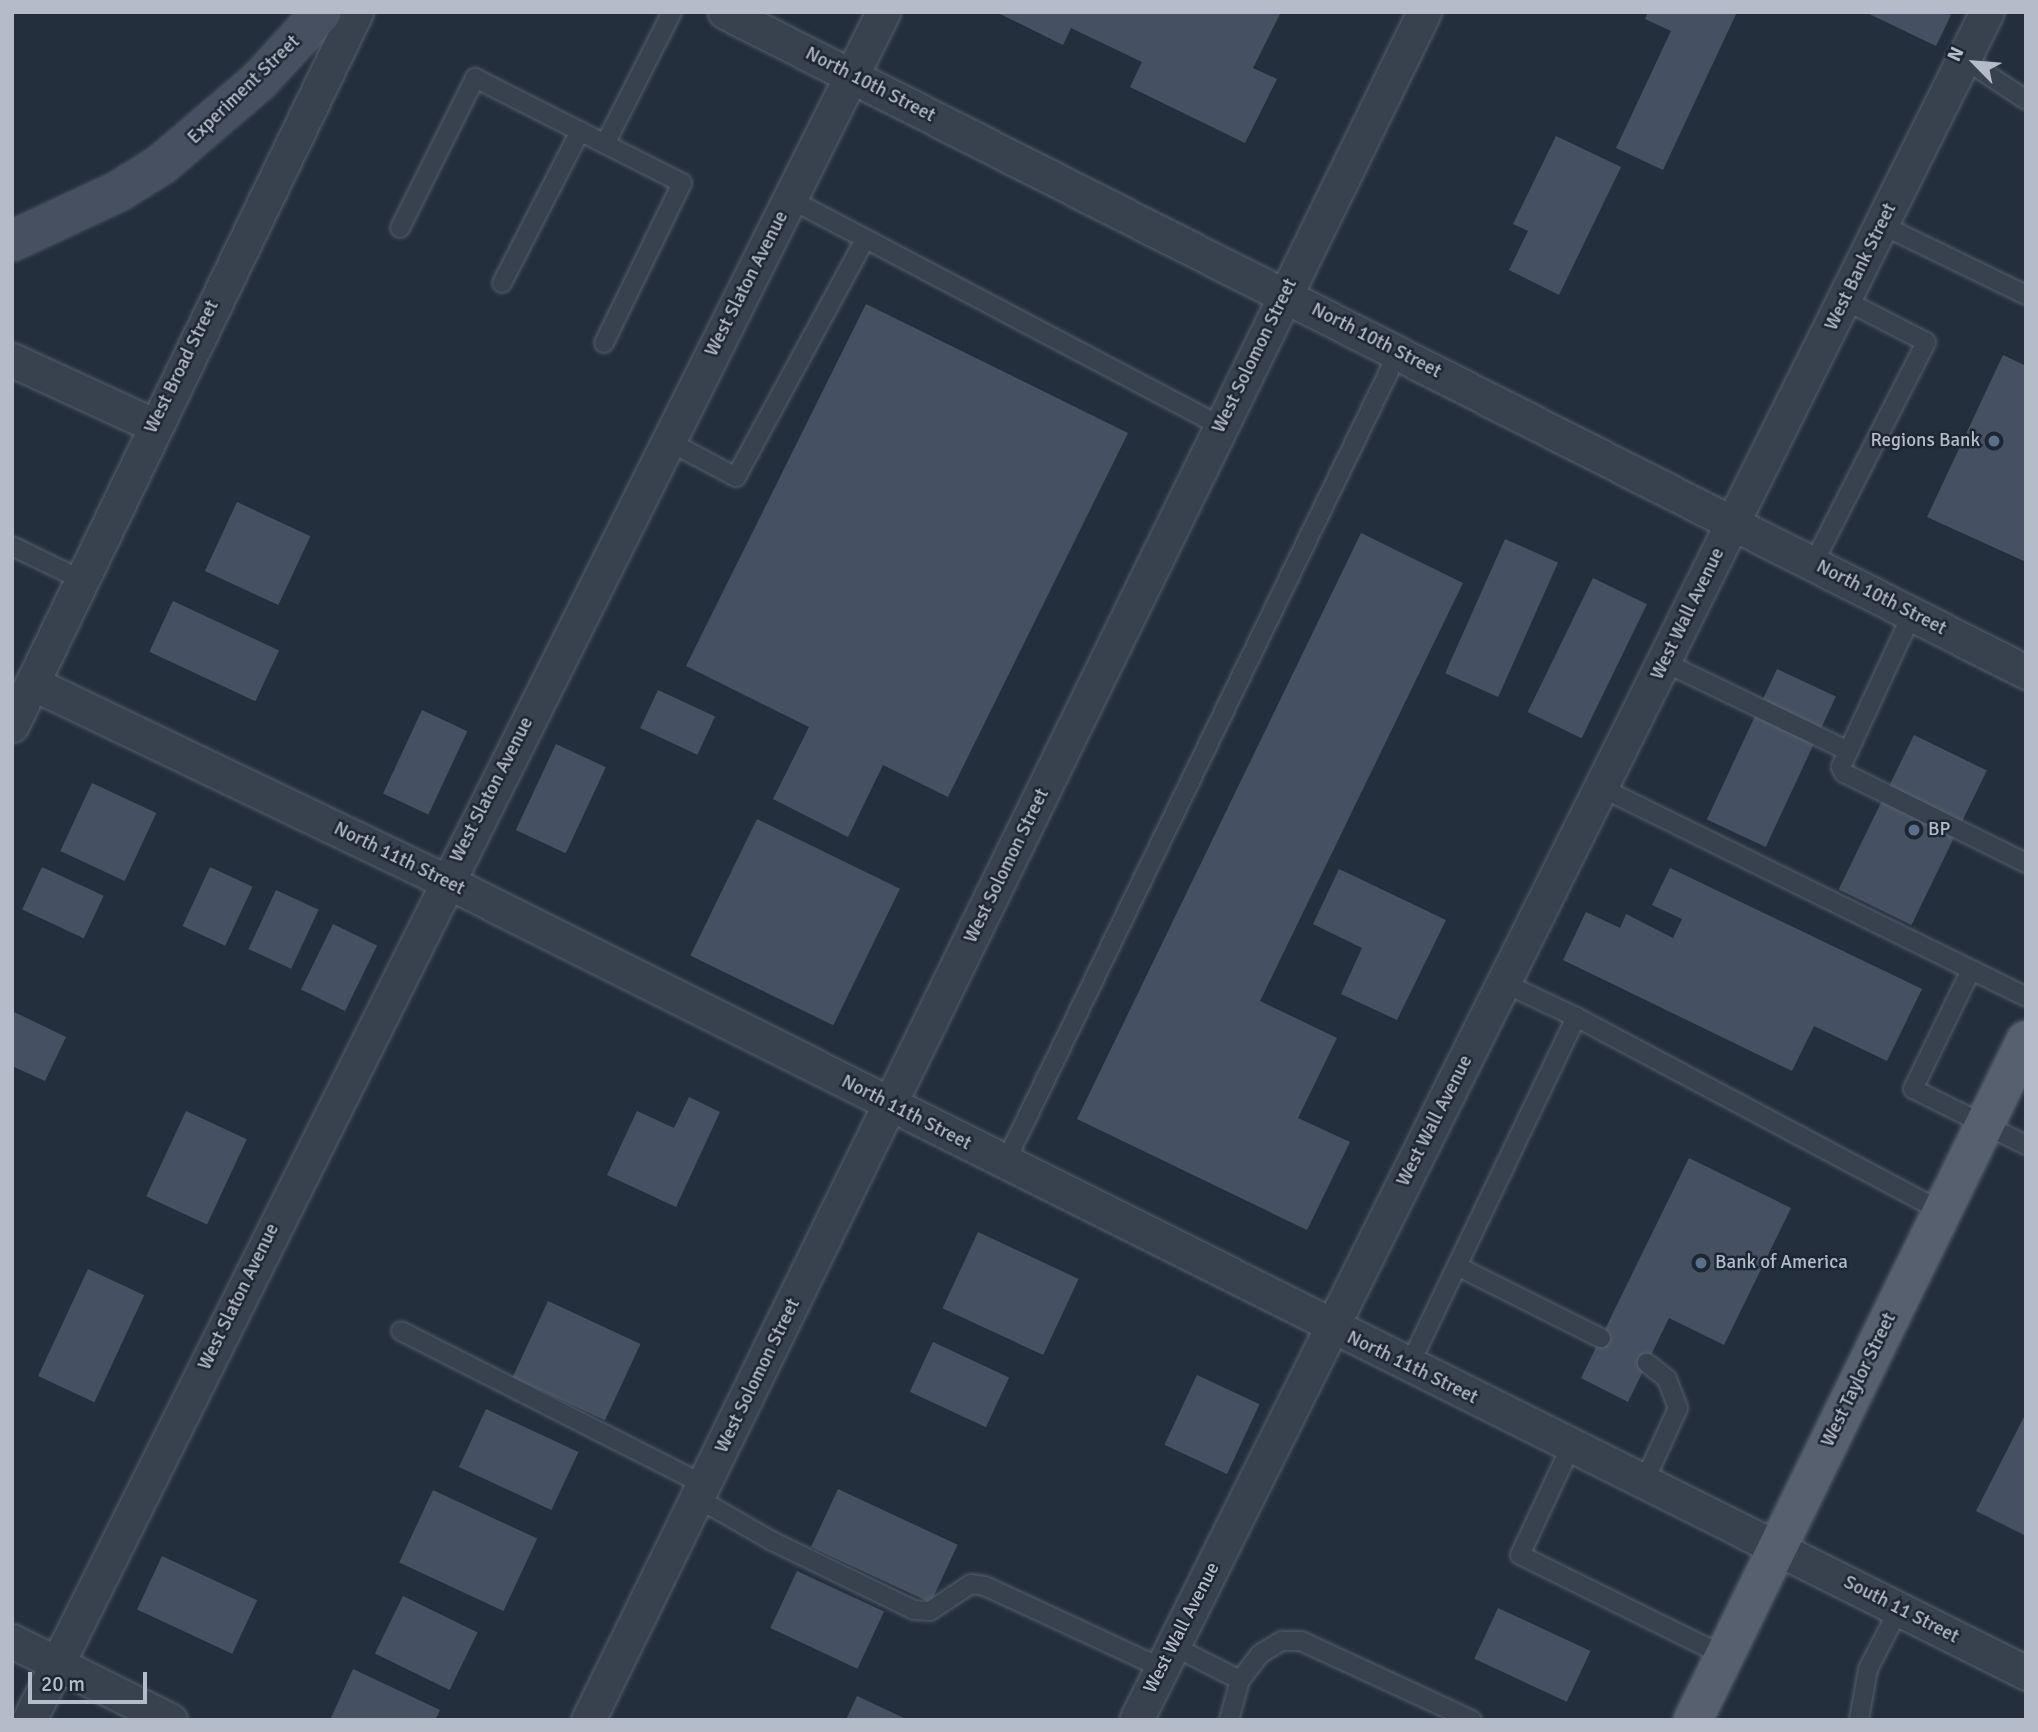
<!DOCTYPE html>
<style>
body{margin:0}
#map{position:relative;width:2038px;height:1732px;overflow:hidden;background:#242f3e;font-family:Signika,sans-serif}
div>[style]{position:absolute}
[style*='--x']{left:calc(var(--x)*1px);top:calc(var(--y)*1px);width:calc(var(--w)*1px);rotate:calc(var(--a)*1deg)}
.building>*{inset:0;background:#455162;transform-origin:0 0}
.roads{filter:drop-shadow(0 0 2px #565f6c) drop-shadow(0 0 2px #565f6c)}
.lane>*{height:18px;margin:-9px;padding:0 9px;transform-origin:9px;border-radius:9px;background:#38414e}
.street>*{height:33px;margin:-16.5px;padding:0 16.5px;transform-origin:16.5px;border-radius:16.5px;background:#38414e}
.secondary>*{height:38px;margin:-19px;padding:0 19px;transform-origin:19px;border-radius:19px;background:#465061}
.primary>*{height:38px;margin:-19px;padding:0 19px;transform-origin:19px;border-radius:19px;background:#56606e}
.dots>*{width:19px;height:19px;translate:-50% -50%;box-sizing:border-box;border:4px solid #1d2633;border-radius:50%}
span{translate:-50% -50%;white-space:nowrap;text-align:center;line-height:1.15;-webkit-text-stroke:5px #1d2633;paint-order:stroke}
.street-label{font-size:19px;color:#b4bcc9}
.poi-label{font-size:19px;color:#b4bcc9}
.right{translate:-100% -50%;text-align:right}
.left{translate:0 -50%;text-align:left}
.frame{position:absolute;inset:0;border:14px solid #b4bcc9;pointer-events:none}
.north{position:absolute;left:1940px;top:28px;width:70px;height:70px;-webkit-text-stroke:5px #1d2633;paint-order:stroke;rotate:295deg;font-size:19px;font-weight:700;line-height:28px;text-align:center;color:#b4bcc9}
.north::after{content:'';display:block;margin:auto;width:24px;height:32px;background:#b4bcc9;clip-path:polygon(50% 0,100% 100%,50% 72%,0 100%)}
.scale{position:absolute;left:28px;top:1672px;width:119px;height:32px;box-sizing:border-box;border:4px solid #b4bcc9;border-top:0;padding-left:9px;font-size:21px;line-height:24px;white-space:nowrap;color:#b4bcc9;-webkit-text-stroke:5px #1d2633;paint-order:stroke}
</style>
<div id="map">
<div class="building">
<div style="clip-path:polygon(996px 12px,1281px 12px,1253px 68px,1277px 79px,1245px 143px,1130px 87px,1142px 62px,1071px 28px,1063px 45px)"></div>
<div style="clip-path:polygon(1648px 12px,1737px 12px,1663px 170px,1616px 148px,1671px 31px,1645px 19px)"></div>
<div style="clip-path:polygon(1865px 12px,1945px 12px,1951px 15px,1936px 46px)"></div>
<div style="clip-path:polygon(1556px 136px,1621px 167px,1559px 295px,1509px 270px,1528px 231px,1513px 224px)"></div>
<div style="clip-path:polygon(866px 304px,1128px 433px,948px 797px,883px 765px,848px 837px,773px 799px,809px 727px,686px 666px)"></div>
<div style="clip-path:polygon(2003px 355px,2026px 366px,2026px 562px,1927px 517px)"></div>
<div style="left:237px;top:502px;width:81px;height:76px;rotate:25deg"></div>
<div style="clip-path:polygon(1361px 533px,1463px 583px,1260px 1001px,1337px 1038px,1298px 1118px,1350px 1142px,1307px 1230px,1077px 1119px)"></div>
<div style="left:1505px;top:539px;width:58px;height:147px;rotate:24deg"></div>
<div style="left:1593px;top:578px;width:60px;height:149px;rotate:26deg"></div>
<div style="left:173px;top:601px;width:117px;height:56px;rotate:25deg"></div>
<div style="left:1777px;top:669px;width:65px;height:166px;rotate:25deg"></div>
<div style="left:658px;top:690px;width:63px;height:42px;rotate:25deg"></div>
<div style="left:422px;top:710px;width:50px;height:92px;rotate:25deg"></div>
<div style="left:1914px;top:735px;width:81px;height:172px;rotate:26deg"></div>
<div style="left:556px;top:744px;width:55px;height:95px;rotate:25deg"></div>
<div style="left:92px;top:783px;width:71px;height:75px;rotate:25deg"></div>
<div style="left:757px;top:819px;width:159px;height:152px;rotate:26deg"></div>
<div style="left:42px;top:867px;width:68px;height:47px;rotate:25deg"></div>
<div style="left:210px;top:867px;width:47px;height:65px;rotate:25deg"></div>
<div style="clip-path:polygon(1670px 868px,1922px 989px,1887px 1061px,1814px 1026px,1792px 1071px,1563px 960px,1586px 912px,1620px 928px,1626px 914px,1673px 938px,1682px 919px,1652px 905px)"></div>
<div style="clip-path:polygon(1339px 869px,1446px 920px,1397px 1020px,1341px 994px,1362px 948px,1313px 924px)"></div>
<div style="left:276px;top:890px;width:47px;height:65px;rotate:25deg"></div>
<div style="left:333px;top:924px;width:49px;height:73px;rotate:26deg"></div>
<div style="clip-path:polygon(12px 1011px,66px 1037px,45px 1081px,12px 1066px)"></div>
<div style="clip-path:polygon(689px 1097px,720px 1112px,676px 1207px,607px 1175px,637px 1111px,674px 1128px)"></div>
<div style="left:186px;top:1111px;width:67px;height:94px;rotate:25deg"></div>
<div style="clip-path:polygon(1689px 1158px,1791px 1208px,1724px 1345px,1669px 1318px,1628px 1402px,1581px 1378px)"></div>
<div style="left:978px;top:1232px;width:111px;height:84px;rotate:25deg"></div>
<div style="left:88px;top:1269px;width:62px;height:118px;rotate:25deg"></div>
<div style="left:548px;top:1301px;width:102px;height:84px;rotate:25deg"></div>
<div style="left:933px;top:1342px;width:84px;height:55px;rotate:25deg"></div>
<div style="left:1197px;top:1375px;width:69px;height:77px;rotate:25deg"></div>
<div style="left:486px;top:1409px;width:102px;height:64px;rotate:25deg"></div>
<div style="clip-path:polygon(2026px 1413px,2026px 1536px,1976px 1511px)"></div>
<div style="left:838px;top:1489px;width:132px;height:64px;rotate:25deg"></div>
<div style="left:433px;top:1490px;width:115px;height:80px;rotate:25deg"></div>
<div style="left:162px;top:1556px;width:105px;height:59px;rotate:25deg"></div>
<div style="left:797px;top:1571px;width:96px;height:63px;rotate:25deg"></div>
<div style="left:403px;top:1596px;width:83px;height:64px;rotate:26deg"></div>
<div style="left:1498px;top:1608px;width:102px;height:56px;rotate:25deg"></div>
<div style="clip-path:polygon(353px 1669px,440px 1710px,435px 1720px,330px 1720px)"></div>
<div style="clip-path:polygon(857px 1696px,908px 1720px,846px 1720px)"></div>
</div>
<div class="roads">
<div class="lane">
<div style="--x:1964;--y:59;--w:74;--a:33.5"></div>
<div style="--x:605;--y:144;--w:148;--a:-63.1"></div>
<div style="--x:790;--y:199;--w:487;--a:27.8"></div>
<div style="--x:1882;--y:225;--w:160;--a:25.9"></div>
<div style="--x:400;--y:228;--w:168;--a:-63.4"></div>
<div style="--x:475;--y:78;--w:232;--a:26.9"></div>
<div style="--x:682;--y:183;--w:178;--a:116"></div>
<div style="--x:502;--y:283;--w:171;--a:-62.8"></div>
<div style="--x:668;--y:441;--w:77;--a:27.9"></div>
<div style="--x:736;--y:477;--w:271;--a:-61.5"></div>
<div style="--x:12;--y:546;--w:78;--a:25.9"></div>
<div style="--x:1813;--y:564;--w:249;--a:-63"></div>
<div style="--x:1926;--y:342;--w:92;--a:-152.9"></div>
<div style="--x:1912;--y:614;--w:169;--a:114.9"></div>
<div style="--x:1841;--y:767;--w:7;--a:63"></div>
<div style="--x:1844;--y:773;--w:203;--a:26.3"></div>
<div style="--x:1664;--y:662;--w:204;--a:25.8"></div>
<div style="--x:1602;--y:788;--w:473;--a:26.2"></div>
<div style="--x:1971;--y:970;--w:132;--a:116"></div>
<div style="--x:1913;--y:1089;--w:126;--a:26.4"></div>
<div style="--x:1576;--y:1017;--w:415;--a:28"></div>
<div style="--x:1005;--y:1163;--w:900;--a:-64.12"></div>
<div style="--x:1457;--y:1266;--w:161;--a:26.6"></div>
<div style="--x:401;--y:1331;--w:340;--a:26.9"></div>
<div style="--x:1409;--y:1366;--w:387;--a:-64.4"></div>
<div style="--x:1576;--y:1017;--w:80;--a:-154.7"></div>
<div style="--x:1571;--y:1446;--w:120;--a:115.1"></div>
<div style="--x:1520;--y:1555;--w:228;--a:26.3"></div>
<div style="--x:1644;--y:1482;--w:81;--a:-65.3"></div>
<div style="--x:1678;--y:1408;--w:31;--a:-111"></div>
<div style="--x:1667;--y:1379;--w:26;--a:-141"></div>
<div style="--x:697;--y:1498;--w:86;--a:29.8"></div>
<div style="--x:772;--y:1541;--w:158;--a:25.9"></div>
<div style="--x:914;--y:1610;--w:16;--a:4"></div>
<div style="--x:930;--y:1611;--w:49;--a:-33.4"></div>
<div style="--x:971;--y:1584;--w:14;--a:8"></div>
<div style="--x:985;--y:1586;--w:195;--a:24.9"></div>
<div style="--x:1173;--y:1646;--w:75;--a:26.9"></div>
<div style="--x:1229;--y:1720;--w:41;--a:-74.6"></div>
<div style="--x:1240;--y:1680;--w:33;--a:-52"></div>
<div style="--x:1260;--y:1654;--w:26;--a:-31"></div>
<div style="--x:1282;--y:1641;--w:19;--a:0"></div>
<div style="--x:1301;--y:1641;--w:188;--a:24.8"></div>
<div style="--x:1859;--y:1720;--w:52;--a:-80"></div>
<div style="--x:1868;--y:1669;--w:68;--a:-62.7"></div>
</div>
<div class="street">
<div style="--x:725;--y:12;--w:1459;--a:26.9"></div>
<div style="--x:12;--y:360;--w:155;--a:24.7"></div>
<div style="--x:32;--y:683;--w:459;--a:25.6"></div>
<div style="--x:446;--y:881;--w:1767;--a:26.62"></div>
<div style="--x:12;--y:725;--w:792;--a:-64.24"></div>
<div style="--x:12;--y:1641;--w:177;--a:26.6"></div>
<div style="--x:29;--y:1720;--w:1910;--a:-63.43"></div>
<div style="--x:588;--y:1720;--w:1902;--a:-63.92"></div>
<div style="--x:1136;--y:1720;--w:1908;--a:-63.52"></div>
</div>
<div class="secondary">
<div style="--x:12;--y:241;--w:118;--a:-25"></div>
<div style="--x:119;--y:191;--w:51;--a:-32.1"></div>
<div style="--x:162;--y:164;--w:128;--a:-40.6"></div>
<div style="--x:259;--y:81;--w:93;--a:-47.6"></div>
</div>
<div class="primary">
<div style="--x:1693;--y:1720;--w:757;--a:-63.91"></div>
</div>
</div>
<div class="dots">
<div style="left:1994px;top:441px;background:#5c6f8a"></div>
<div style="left:1914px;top:830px;background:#5c6f8a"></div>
<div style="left:1701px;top:1263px;background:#5c6f8a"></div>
</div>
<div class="street-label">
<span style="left:870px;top:85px;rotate:27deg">North 10th Street</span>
<span style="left:244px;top:90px;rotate:-44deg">Experiment Street</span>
<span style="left:1861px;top:267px;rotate:-64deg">West Bank Street</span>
<span style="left:747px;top:284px;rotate:-63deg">West Slaton Avenue</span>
<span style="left:1376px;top:341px;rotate:27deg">North 10th Street</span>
<span style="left:1255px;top:356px;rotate:-64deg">West Solomon Street</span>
<span style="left:182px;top:367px;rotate:-64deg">West Broad Street</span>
<span style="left:1881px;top:598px;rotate:27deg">North 10th Street</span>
<span style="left:1688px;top:614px;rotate:-64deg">West Wall Avenue</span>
<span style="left:492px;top:790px;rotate:-63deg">West Slaton Avenue</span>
<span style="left:399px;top:859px;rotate:26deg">North 11th Street</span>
<span style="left:1007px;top:866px;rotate:-64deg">West Solomon Street</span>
<span style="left:906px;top:1113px;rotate:27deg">North 11th Street</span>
<span style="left:1435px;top:1121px;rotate:-63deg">West Wall Avenue</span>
<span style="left:239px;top:1297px;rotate:-64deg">West Slaton Avenue</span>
<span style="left:1412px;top:1368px;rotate:26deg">North 11th Street</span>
<span style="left:758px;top:1376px;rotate:-64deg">West Solomon Street</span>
<span style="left:1859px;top:1380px;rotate:-64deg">West Taylor Street</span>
<span style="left:1901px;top:1610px;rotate:27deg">South 11 Street</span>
<span style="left:1182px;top:1628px;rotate:-63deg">West Wall Avenue</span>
</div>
<div class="poi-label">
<span class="right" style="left:1980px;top:441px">Regions Bank</span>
<span class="left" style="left:1928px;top:830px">BP</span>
<span class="left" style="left:1715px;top:1263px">Bank of America</span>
</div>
<div class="frame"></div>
<div class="north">N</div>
<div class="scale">20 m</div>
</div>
